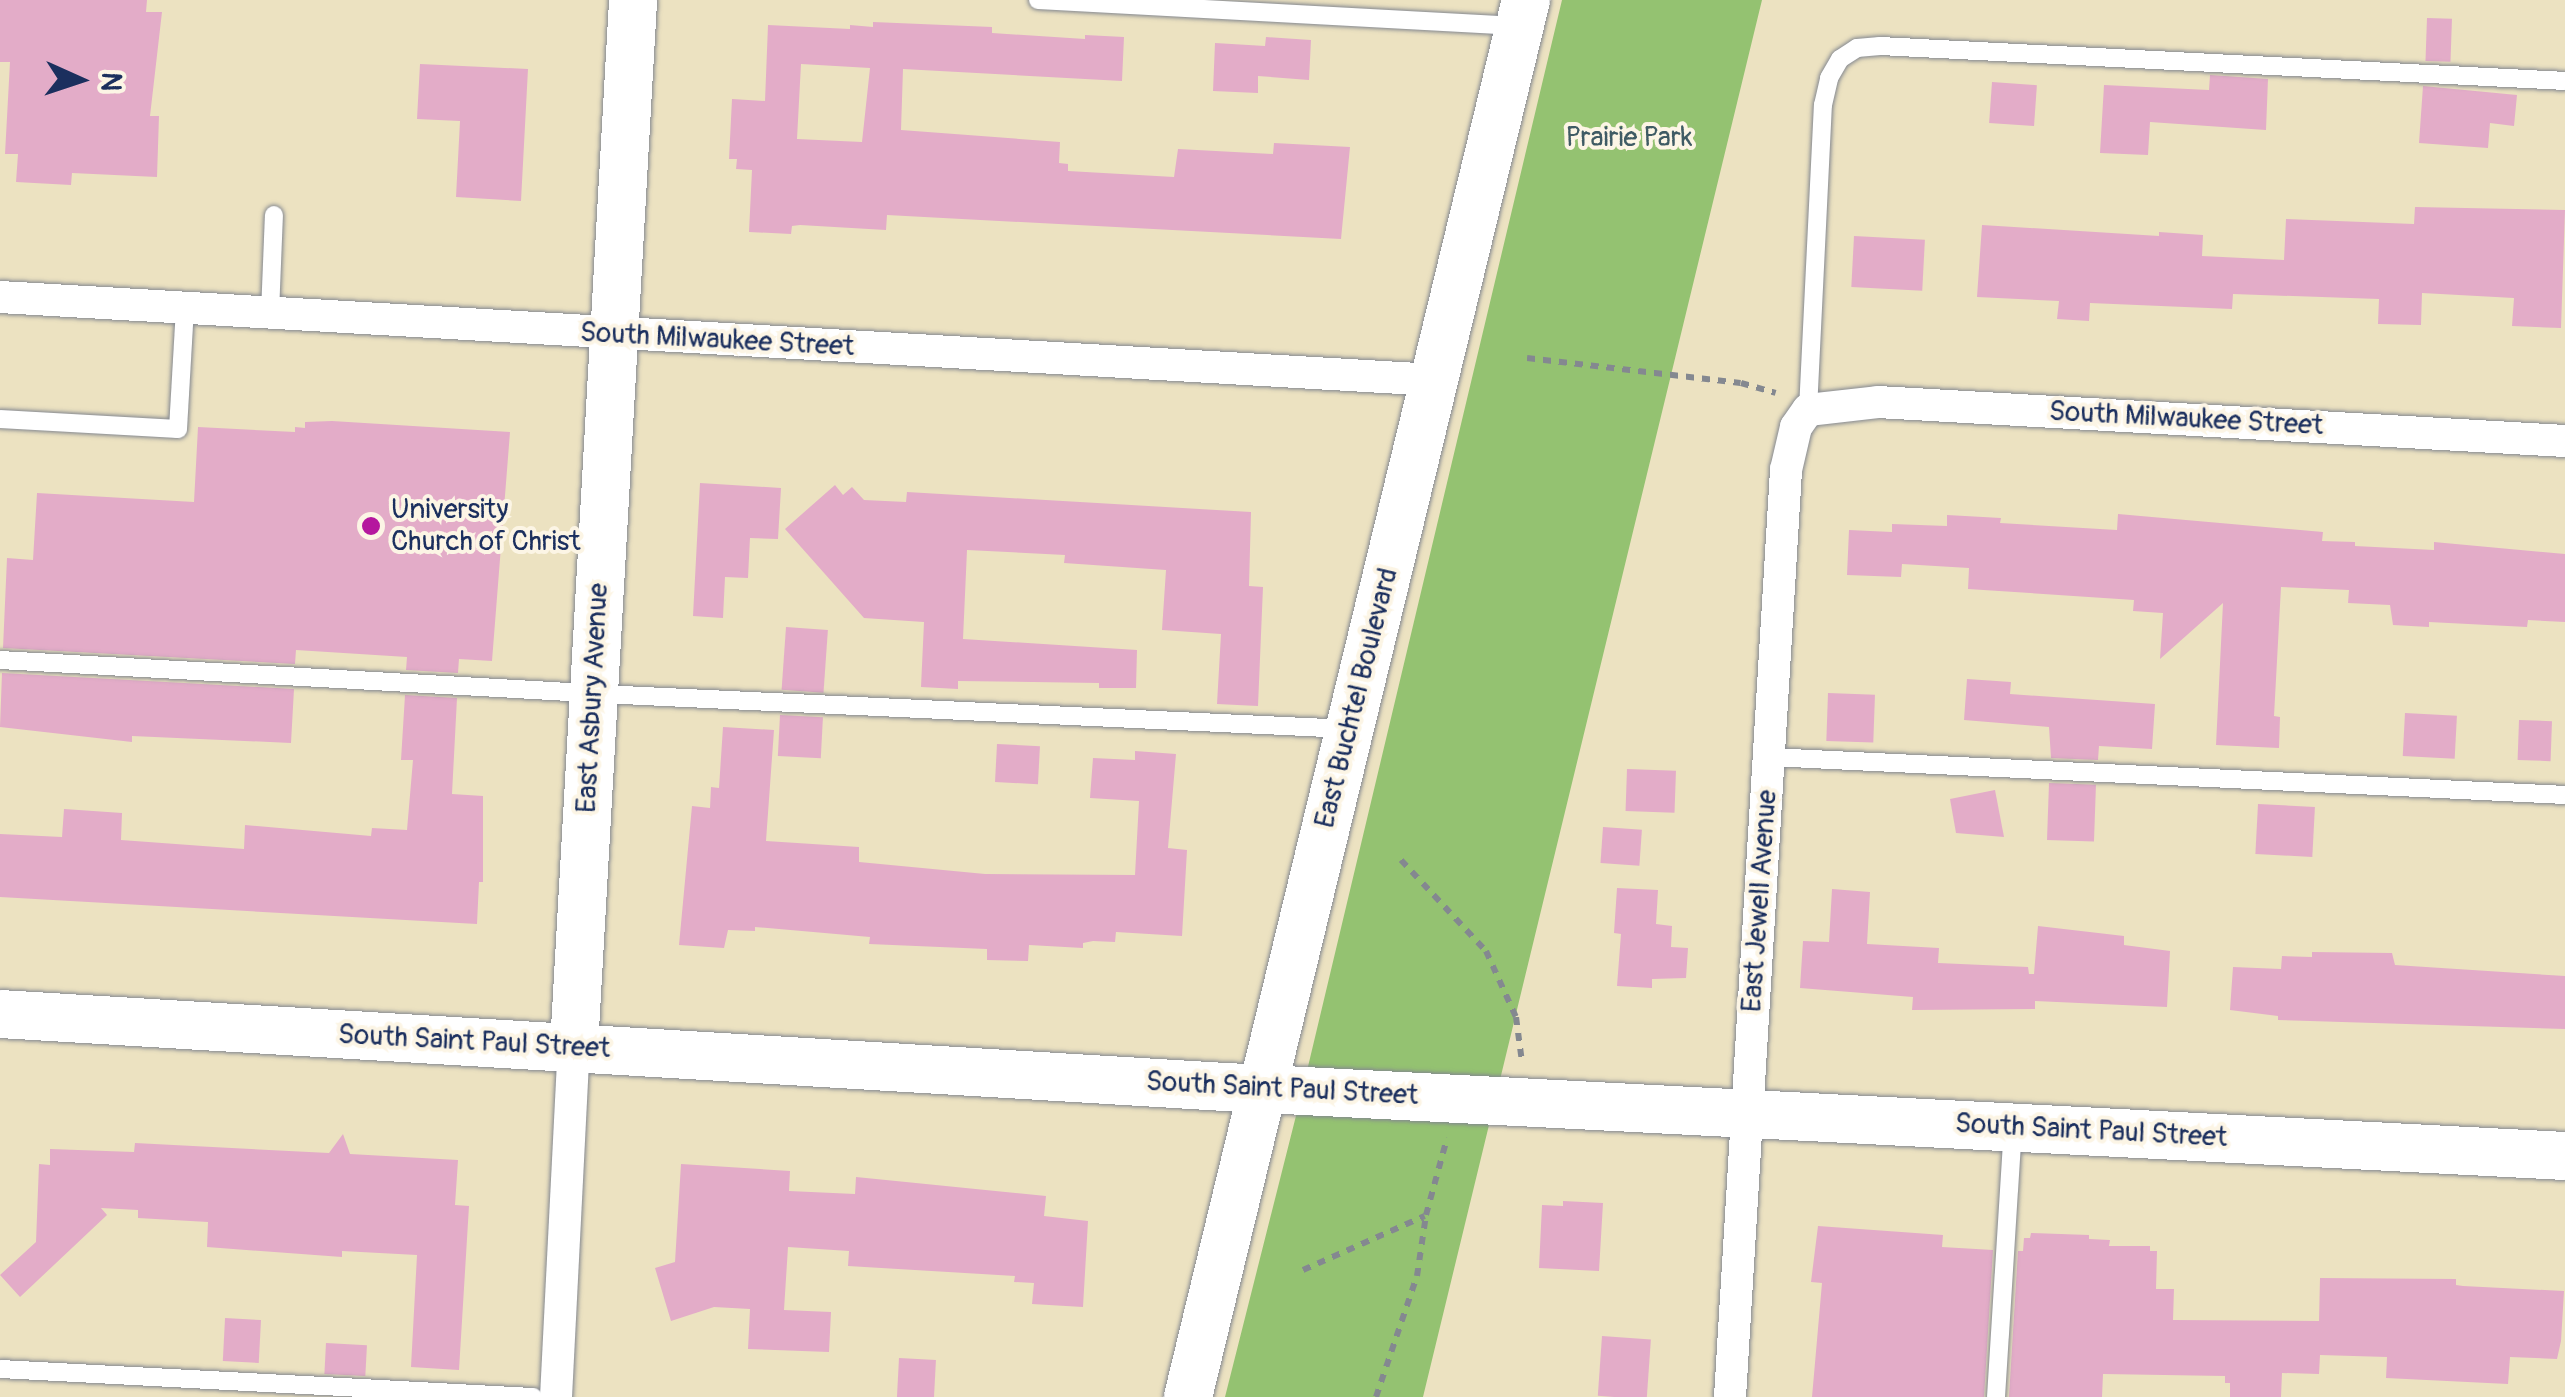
<!DOCTYPE html>
<style>
body{margin:0}
#map{position:relative;width:2565px;height:1397px;overflow:hidden;background:#ece2c1;font-family:Pangolin,sans-serif}
div>[style]{position:absolute}
[style*='--x']{left:calc(var(--x)*1px);top:calc(var(--y)*1px);width:calc(var(--w)*1px);rotate:calc(var(--a)*1deg)}
.green>*{inset:0;background:#94c271}
.building>*{inset:0;background:#e3acc8;transform-origin:0 0}
.path>*{height:6px;margin-top:-3px;transform-origin:0;background:repeating-linear-gradient(90deg,#848890 0 8px,transparent 0 16px)}
.roads{filter:drop-shadow(0 0 2px #848890) drop-shadow(0 0 2px #848890)}
.lane>*{height:18px;margin:-9px;padding:0 9px;transform-origin:9px;border-radius:9px;background:#fff}
.street>*{height:32px;margin:-16px;padding:0 16px;transform-origin:16px;border-radius:16px;background:#fff}
.secondary>*{height:48px;margin:-24px;padding:0 24px;transform-origin:24px;border-radius:24px;background:#fff}
.dots>*{width:28px;height:28px;translate:-50% -50%;box-sizing:border-box;border:5px solid #fcf5e5;border-radius:50%}
span{translate:-50% -50%;white-space:nowrap;text-align:center;line-height:1.15;-webkit-text-stroke:8px #fcf5e5;paint-order:stroke}
.park-label{font-size:28px;color:#3f5b64}
.street-label{font-size:28px;color:#1b2f5e}
.poi-label{font-size:28px;color:#1b2f5e}
.left{translate:0 -50%;text-align:left}
.north{position:absolute;left:30px;top:30px;width:100px;height:100px;-webkit-text-stroke:8px #fcf5e5;paint-order:stroke;rotate:93deg;font-size:28px;font-weight:700;line-height:40px;text-align:center;color:#1b2f5e}
.north::after{content:'';display:block;margin:auto;width:35px;height:45px;background:#1b2f5e;clip-path:polygon(50% 0,100% 100%,50% 72%,0 100%)}
</style>
<div id="map">
<div class="green">
<div style="clip-path:polygon(1562px 0,1762px 0,1423px 1397px,1225px 1397px,1301px 1096px)"></div>
</div>
<div class="building">
<div style="clip-path:polygon(0 0,147px 0,146px 12px,162px 12px,150px 116px,159px 116px,157px 177px,72px 173px,71px 185px,16px 182px,18px 154px,5px 154px,10px 62px,0 62px)"></div>
<div style="left:2427px;top:18px;width:25px;height:43px;rotate:2deg"></div>
<div style="clip-path:polygon(evenodd,873px 22px,992px 27px,992px 33px,1085px 39px,1085px 35px,1124px 37px,1122px 81px,903px 69px,901px 130px,1060px 142px,1059px 163px,1068px 164px,1068px 171px,1174px 177px,1178px 149px,1273px 154px,1274px 143px,1350px 147px,1341px 239px,887px 215px,886px 230px,800px 225px,792px 226px,791px 234px,749px 232px,752px 170px,736px 169px,737px 159px,729px 159px,732px 99px,765px 101px,768px 25px,850px 29px,850px 25px,873px 27px,873px 22px,801px 64px,870px 68px,862px 142px,797px 139px,801px 64px)"></div>
<div style="clip-path:polygon(1266px 37px,1311px 40px,1309px 80px,1258px 76px,1258px 93px,1213px 91px,1215px 43px,1265px 46px)"></div>
<div style="clip-path:polygon(420px 64px,528px 69px,521px 201px,456px 197px,460px 121px,417px 119px)"></div>
<div style="clip-path:polygon(2210px 75px,2268px 79px,2266px 130px,2150px 122px,2148px 155px,2100px 153px,2104px 85px,2209px 90px)"></div>
<div style="left:1992px;top:82px;width:45px;height:41px;rotate:4deg"></div>
<div style="clip-path:polygon(2423px 86px,2517px 95px,2514px 126px,2490px 123px,2488px 148px,2419px 143px)"></div>
<div style="clip-path:polygon(2415px 207px,2565px 210px,2561px 328px,2512px 326px,2514px 298px,2422px 293px,2421px 325px,2378px 324px,2379px 299px,2233px 294px,2232px 309px,2090px 303px,2089px 321px,2057px 319px,2059px 301px,1977px 297px,1982px 225px,2159px 236px,2159px 232px,2203px 235px,2202px 256px,2284px 260px,2286px 219px,2414px 224px)"></div>
<div style="left:1854px;top:236px;width:71px;height:51px;rotate:3deg"></div>
<div style="clip-path:polygon(332px 421px,510px 432px,492px 661px,459px 659px,458px 673px,406px 670px,407px 657px,296px 650px,295px 664px,3px 648px,7px 558px,33px 560px,37px 493px,194px 502px,198px 427px,295px 432px,295px 427px,305px 428px,305px 422px)"></div>
<div style="clip-path:polygon(700px 483px,781px 488px,778px 539px,750px 538px,748px 578px,725px 577px,723px 618px,693px 616px)"></div>
<div style="clip-path:polygon(835px 485px,843px 495px,852px 487px,864px 500px,906px 502px,907px 492px,1251px 512px,1249px 586px,1263px 587px,1258px 706px,1217px 704px,1221px 634px,1162px 630px,1166px 570px,1064px 563px,1065px 555px,967px 550px,963px 639px,1137px 650px,1136px 688px,1099px 688px,1099px 683px,958px 681px,958px 689px,921px 687px,924px 622px,864px 618px,785px 529px)"></div>
<div style="clip-path:polygon(2118px 514px,2323px 532px,2322px 541px,2355px 542px,2355px 546px,2434px 550px,2434px 542px,2565px 554px,2565px 622px,2528px 620px,2527px 627px,2429px 622px,2429px 627px,2393px 625px,2390px 605px,2348px 603px,2349px 590px,2281px 587px,2274px 716px,2280px 717px,2279px 748px,2216px 745px,2223px 603px,2160px 659px,2163px 613px,2133px 611px,2134px 600px,1968px 589px,1969px 568px,1902px 564px,1901px 577px,1847px 575px,1849px 530px,1892px 532px,1892px 524px,1947px 526px,1947px 515px,2001px 518px,2000px 523px,2117px 530px)"></div>
<div style="left:786px;top:627px;width:42px;height:63px;rotate:4deg"></div>
<div style="clip-path:polygon(2px 673px,294px 689px,291px 743px,132px 736px,132px 742px,0 727px)"></div>
<div style="clip-path:polygon(1967px 679px,2011px 682px,2010px 694px,2155px 704px,2152px 749px,2099px 746px,2098px 760px,2051px 758px,2049px 727px,1964px 720px)"></div>
<div style="left:1828px;top:693px;width:47px;height:48px;rotate:2deg"></div>
<div style="clip-path:polygon(405px 695px,457px 698px,452px 794px,483px 796px,483px 882px,479px 882px,477px 924px,0 897px,0 834px,62px 837px,64px 809px,122px 813px,121px 840px,244px 849px,245px 825px,371px 836px,372px 828px,407px 830px,413px 760px,401px 760px)"></div>
<div style="left:2405px;top:713px;width:52px;height:43px;rotate:3deg"></div>
<div style="left:780px;top:715px;width:43px;height:41px;rotate:3deg"></div>
<div style="left:2519px;top:720px;width:33px;height:40px;rotate:2deg"></div>
<div style="clip-path:polygon(723px 727px,774px 730px,766px 841px,859px 847px,859px 862px,985px 874px,1135px 875px,1139px 801px,1090px 798px,1093px 758px,1135px 760px,1135px 751px,1176px 754px,1168px 848px,1187px 850px,1182px 936px,1116px 932px,1115px 942px,1093px 941px,1083px 943px,1083px 948px,1029px 945px,1028px 961px,987px 960px,987px 949px,869px 944px,870px 937px,755px 927px,755px 931px,728px 930px,724px 948px,679px 945px,692px 806px,710px 808px,711px 787px,719px 788px)"></div>
<div style="left:997px;top:744px;width:43px;height:38px;rotate:3deg"></div>
<div style="left:1627px;top:769px;width:49px;height:42px;rotate:2deg"></div>
<div style="left:2049px;top:783px;width:47px;height:57px;rotate:2deg"></div>
<div style="clip-path:polygon(1995px 790px,2004px 837px,1956px 833px,1950px 799px)"></div>
<div style="left:2258px;top:804px;width:57px;height:50px;rotate:3deg"></div>
<div style="left:1603px;top:827px;width:39px;height:36px;rotate:4deg"></div>
<div style="clip-path:polygon(1617px 888px,1658px 890px,1656px 924px,1672px 926px,1671px 947px,1688px 948px,1686px 978px,1652px 979px,1652px 988px,1617px 986px,1621px 934px,1614px 933px)"></div>
<div style="clip-path:polygon(1832px 889px,1870px 892px,1867px 944px,1939px 948px,1938px 963px,2028px 967px,2029px 974px,2034px 974px,2038px 926px,2124px 936px,2124px 945px,2170px 951px,2167px 1007px,2035px 1001px,2035px 1009px,1912px 1010px,1913px 997px,1800px 988px,1803px 941px,1829px 942px)"></div>
<div style="clip-path:polygon(2312px 952px,2392px 953px,2395px 965px,2565px 976px,2565px 1029px,2278px 1020px,2278px 1016px,2230px 1010px,2233px 967px,2281px 969px,2282px 956px,2312px 957px)"></div>
<div style="clip-path:polygon(343px 1134px,350px 1154px,458px 1160px,455px 1205px,469px 1206px,459px 1370px,411px 1367px,417px 1255px,342px 1251px,342px 1257px,207px 1247px,208px 1222px,138px 1218px,138px 1210px,101px 1208px,107px 1215px,20px 1297px,0 1275px,36px 1242px,39px 1164px,50px 1165px,50px 1149px,134px 1152px,135px 1143px,329px 1153px)"></div>
<div style="clip-path:polygon(681px 1164px,790px 1171px,789px 1191px,855px 1194px,856px 1177px,1046px 1196px,1044px 1216px,1088px 1221px,1083px 1307px,1032px 1304px,1034px 1283px,1014px 1282px,1015px 1276px,848px 1266px,849px 1251px,788px 1247px,784px 1310px,831px 1312px,829px 1352px,748px 1349px,750px 1309px,714px 1307px,671px 1321px,655px 1268px,675px 1262px)"></div>
<div style="clip-path:polygon(1563px 1201px,1603px 1203px,1599px 1271px,1539px 1268px,1542px 1205px,1563px 1206px)"></div>
<div style="clip-path:polygon(1818px 1226px,1943px 1235px,1942px 1247px,1993px 1250px,1984px 1397px,1812px 1397px,1822px 1283px,1811px 1282px)"></div>
<div style="clip-path:polygon(2031px 1233px,2089px 1235px,2089px 1239px,2110px 1240px,2109px 1246px,2150px 1246px,2150px 1251px,2157px 1251px,2156px 1289px,2174px 1289px,2173px 1320px,2319px 1321px,2320px 1278px,2456px 1279px,2456px 1285px,2463px 1286px,2564px 1291px,2561px 1341px,2557px 1359px,2510px 1357px,2508px 1384px,2386px 1378px,2387px 1357px,2320px 1355px,2319px 1374px,2282px 1373px,2281px 1397px,2230px 1397px,2230px 1383px,2225px 1383px,2225px 1376px,2103px 1374px,2102px 1397px,2009px 1397px,2018px 1251px,2023px 1251px,2024px 1238px,2030px 1238px)"></div>
<div style="left:261px;top:1320px;width:43px;height:36px;rotate:93deg"></div>
<div style="left:1602px;top:1336px;width:49px;height:60px;rotate:4deg"></div>
<div style="left:326px;top:1343px;width:41px;height:31px;rotate:3deg"></div>
<div style="left:899px;top:1358px;width:37px;height:39px;rotate:3deg"></div>
</div>
<div class="path">
<div style="--x:1527;--y:358;--w:215;--a:6.7"></div>
<div style="--x:1741;--y:383;--w:36;--a:16"></div>
<div style="--x:1401;--y:860;--w:125;--a:47"></div>
<div style="--x:1486;--y:951;--w:72;--a:65.6"></div>
<div style="--x:1516;--y:1017;--w:45;--a:82.4"></div>
<div style="--x:1303;--y:1270;--w:133;--a:-23.9"></div>
<div style="--x:1376;--y:1397;--w:128;--a:-71.3"></div>
<div style="--x:1417;--y:1276;--w:62;--a:-81.6"></div>
<div style="--x:1426;--y:1215;--w:80;--a:-74.7"></div>
</div>
<div class="roads">
<div class="lane">
<div style="--x:1038;--y:0;--w:480;--a:3.1"></div>
<div style="--x:270;--y:313;--w:98;--a:-87.7"></div>
<div style="--x:1808;--y:410;--w:305;--a:-87.2"></div>
<div style="--x:1823;--y:105;--w:28;--a:-77"></div>
<div style="--x:1829;--y:78;--w:22;--a:-60"></div>
<div style="--x:1840;--y:59;--w:20;--a:-33"></div>
<div style="--x:1857;--y:48;--w:23;--a:-5"></div>
<div style="--x:1880;--y:46;--w:686;--a:2.92"></div>
<div style="--x:0;--y:419;--w:178;--a:3.2"></div>
<div style="--x:178;--y:429;--w:121;--a:-86.7"></div>
<div style="--x:0;--y:660;--w:623;--a:3.22"></div>
<div style="--x:622;--y:695;--w:727;--a:2.68"></div>
<div style="--x:1769;--y:757;--w:797;--a:2.73"></div>
<div style="--x:0;--y:1369;--w:534;--a:3.01"></div>
<div style="--x:1996;--y:1397;--w:270;--a:-86.4"></div>
</div>
<div class="street">
<div style="--x:0;--y:297;--w:1436;--a:3.31"></div>
<div style="--x:556;--y:1397;--w:350;--a:-87.1"></div>
<div style="--x:1730;--y:1397;--w:929;--a:-86.54"></div>
<div style="--x:1786;--y:470;--w:44;--a:-76.9"></div>
<div style="--x:1796;--y:427;--w:21;--a:-55"></div>
<div style="--x:1808;--y:410;--w:70;--a:-6.5"></div>
<div style="--x:1878;--y:402;--w:688;--a:3.25"></div>
</div>
<div class="secondary">
<div style="--x:0;--y:1014;--w:1209;--a:3.41"></div>
<div style="--x:1207;--y:1086;--w:1360;--a:2.95"></div>
<div style="--x:574;--y:1047;--w:1049;--a:-86.77"></div>
<div style="--x:1188;--y:1397;--w:1437;--a:-76.4"></div>
</div>
</div>
<div class="dots">
<div style="left:371px;top:526px;background:#b5179e"></div>
</div>
<div class="park-label">
<span style="left:1629px;top:138px">Prairie Park</span>
</div>
<div class="street-label">
<span style="left:717px;top:340px;rotate:3deg">South Milwaukee Street</span>
<span style="left:2186px;top:419px;rotate:3deg">South Milwaukee Street</span>
<span style="left:593px;top:698px;rotate:-87deg">East Asbury Avenue</span>
<span style="left:1357px;top:698px;rotate:-76deg">East Buchtel Boulevard</span>
<span style="left:1760px;top:901px;rotate:-86deg">East Jewell Avenue</span>
<span style="left:474px;top:1042px;rotate:3deg">South Saint Paul Street</span>
<span style="left:1282px;top:1089px;rotate:3deg">South Saint Paul Street</span>
<span style="left:2091px;top:1131px;rotate:3deg">South Saint Paul Street</span>
</div>
<div class="poi-label">
<span class="left" style="left:391px;top:526px">University<br>Church of Christ</span>
</div>
<div class="north">N</div>
</div>
